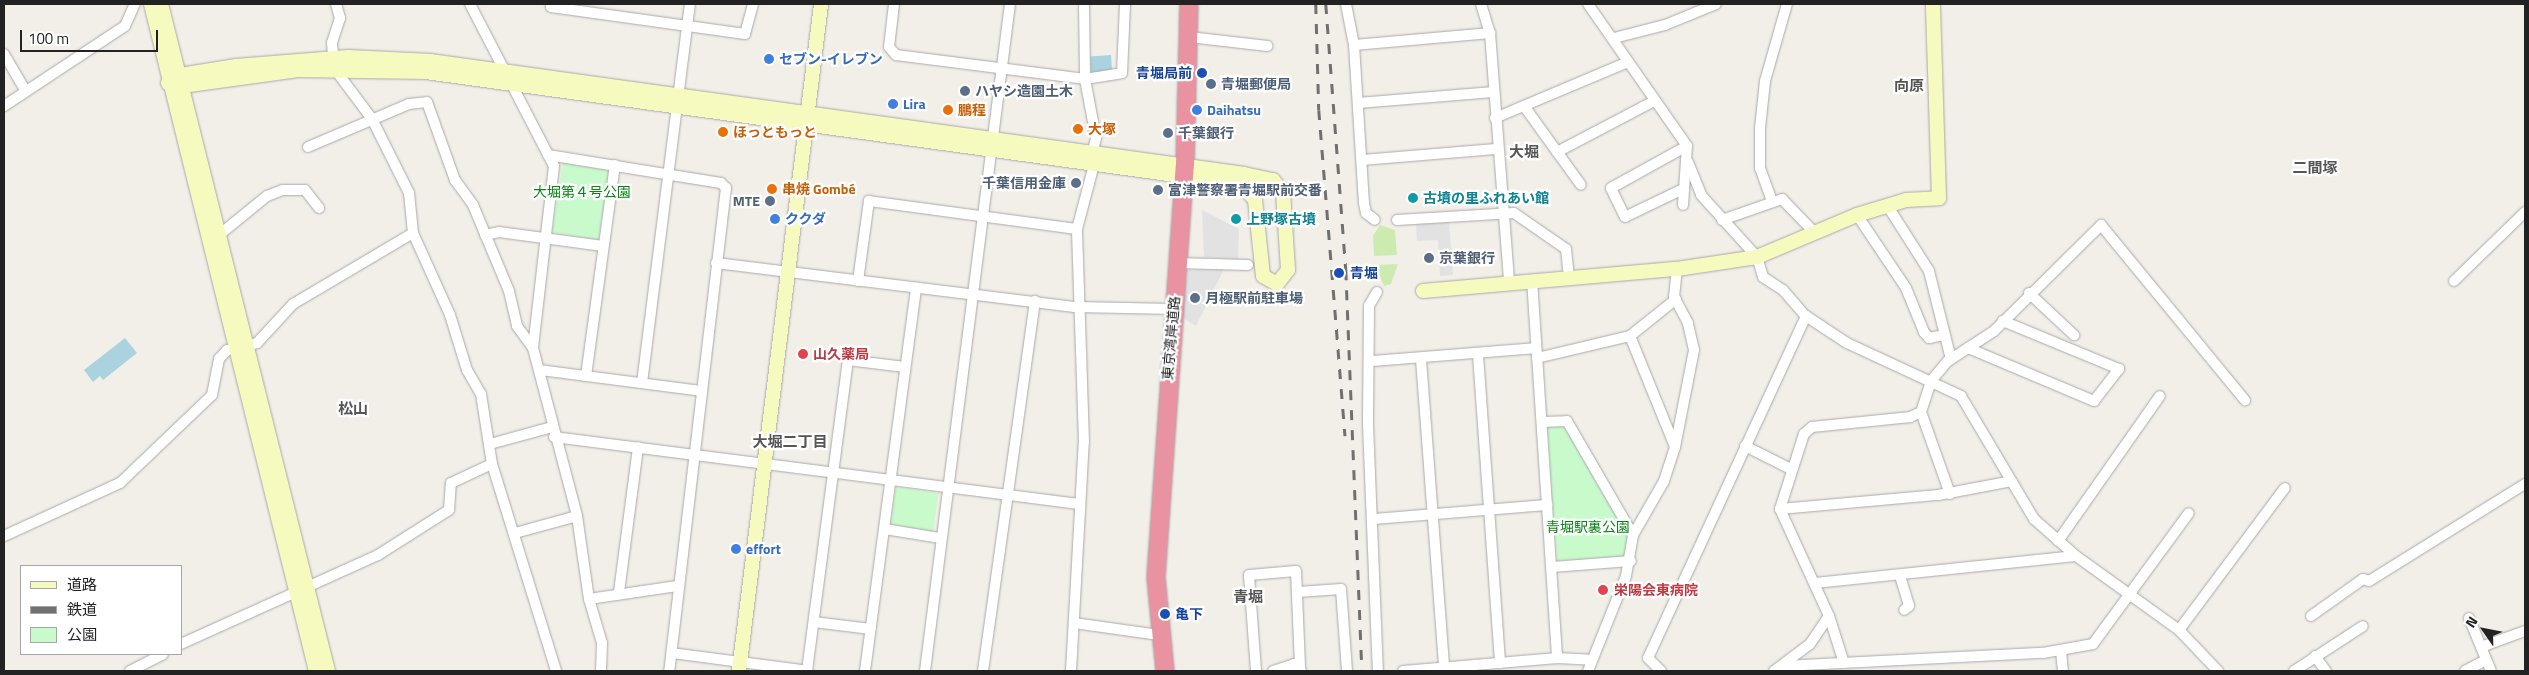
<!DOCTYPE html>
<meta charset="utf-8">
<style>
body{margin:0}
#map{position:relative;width:2529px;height:675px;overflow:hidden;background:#f2efe9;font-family:"Titillium Web","Noto Sans JP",sans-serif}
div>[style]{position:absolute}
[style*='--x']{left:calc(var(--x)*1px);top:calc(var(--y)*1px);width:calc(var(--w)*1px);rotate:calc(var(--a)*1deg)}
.grass>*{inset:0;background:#cdebb0}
.park>*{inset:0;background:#c8facc;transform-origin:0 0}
.parking>*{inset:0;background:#e2e2e2}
.water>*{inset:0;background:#aad3df;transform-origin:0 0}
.roads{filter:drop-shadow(0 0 1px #a9a9a9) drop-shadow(0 0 1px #a9a9a9)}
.street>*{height:10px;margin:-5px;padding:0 5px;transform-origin:5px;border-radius:5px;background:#fff}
.secondary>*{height:14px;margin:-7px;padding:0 7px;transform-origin:7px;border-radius:7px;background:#f7fabf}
.highway>*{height:18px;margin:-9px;padding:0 9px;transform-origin:9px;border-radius:9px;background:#e892a2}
.rail>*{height:2.5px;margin-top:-1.25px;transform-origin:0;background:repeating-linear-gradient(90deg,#707070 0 10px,transparent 0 20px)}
.dots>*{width:14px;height:14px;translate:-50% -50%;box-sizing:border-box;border:2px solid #fff;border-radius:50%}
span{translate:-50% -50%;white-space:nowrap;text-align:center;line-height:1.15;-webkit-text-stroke:4.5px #fff;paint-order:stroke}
.shop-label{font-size:14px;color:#366cbe;font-weight:700}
.left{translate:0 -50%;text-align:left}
.transit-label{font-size:14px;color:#164399;font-weight:700}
.right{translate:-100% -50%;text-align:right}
.service-label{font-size:14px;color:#4e5e75;font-weight:700}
.food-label{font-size:14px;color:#c56008;font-weight:700}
.park-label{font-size:14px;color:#0c8416}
.culture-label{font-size:14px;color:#0d838f;font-weight:700}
.street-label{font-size:14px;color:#222}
.health-label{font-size:14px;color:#be3a42;font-weight:700}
.neighbourhood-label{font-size:15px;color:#555;font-weight:700}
.frame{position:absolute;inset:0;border:5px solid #222;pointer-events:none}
.legend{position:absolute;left:20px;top:565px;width:162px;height:90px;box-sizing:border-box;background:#fff;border:1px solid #a7a7a7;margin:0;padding:6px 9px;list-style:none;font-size:15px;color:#222}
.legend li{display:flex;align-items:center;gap:10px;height:25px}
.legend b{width:25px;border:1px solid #a7a7a7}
.north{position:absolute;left:2459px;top:605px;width:50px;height:50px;-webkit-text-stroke:4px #fff;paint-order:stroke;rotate:303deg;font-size:14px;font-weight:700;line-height:20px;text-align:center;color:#222}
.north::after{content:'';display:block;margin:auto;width:18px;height:22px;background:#222;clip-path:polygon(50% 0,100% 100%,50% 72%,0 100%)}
.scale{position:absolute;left:20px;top:30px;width:138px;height:22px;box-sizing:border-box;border:2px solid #222;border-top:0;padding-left:6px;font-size:15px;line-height:18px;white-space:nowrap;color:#222;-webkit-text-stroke:4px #fff;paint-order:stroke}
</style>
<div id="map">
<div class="grass">
<div style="clip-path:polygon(1380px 225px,1395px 230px,1397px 255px,1374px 256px,1373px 236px)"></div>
<div style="clip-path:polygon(1398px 264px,1391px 284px,1384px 286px,1375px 265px)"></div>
</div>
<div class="park">
<div style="clip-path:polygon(563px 162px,608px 168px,611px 172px,598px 240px,552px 232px)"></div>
<div style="clip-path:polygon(1566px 423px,1631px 537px,1628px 557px,1558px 564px,1544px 425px)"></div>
<div style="left:896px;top:487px;width:43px;height:40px;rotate:8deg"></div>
</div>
<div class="parking">
<div style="clip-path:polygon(1202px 210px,1239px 229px,1238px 259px,1204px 257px)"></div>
<div style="clip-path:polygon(1449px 221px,1453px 275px,1440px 276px,1438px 240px,1417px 241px,1416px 223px)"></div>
<div style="clip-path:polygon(1224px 269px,1196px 326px,1180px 316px,1188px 270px)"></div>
</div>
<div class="water">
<div style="left:1111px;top:55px;width:16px;height:21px;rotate:86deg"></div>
<div style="clip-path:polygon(125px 338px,137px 353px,103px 380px,100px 376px,93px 382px,84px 370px)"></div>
</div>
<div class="roads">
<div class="street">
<div style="--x:336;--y:4;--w:15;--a:74"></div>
<div style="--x:340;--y:18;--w:26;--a:108"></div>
<div style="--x:332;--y:43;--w:25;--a:85"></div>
<div style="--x:334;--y:68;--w:64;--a:53.3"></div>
<div style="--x:372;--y:119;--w:83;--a:63.4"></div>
<div style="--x:409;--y:193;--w:40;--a:84.3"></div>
<div style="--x:413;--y:233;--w:90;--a:65.7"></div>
<div style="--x:450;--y:315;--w:58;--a:72.8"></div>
<div style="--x:467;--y:370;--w:28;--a:60"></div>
<div style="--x:481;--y:394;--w:71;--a:81.1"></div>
<div style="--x:492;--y:464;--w:217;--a:72.8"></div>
<div style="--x:470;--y:4;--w:182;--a:62.6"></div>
<div style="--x:554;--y:166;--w:183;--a:96.6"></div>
<div style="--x:533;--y:348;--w:174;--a:75.3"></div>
<div style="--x:577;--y:516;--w:84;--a:81.8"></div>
<div style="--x:589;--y:599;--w:46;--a:73.5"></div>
<div style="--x:602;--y:643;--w:28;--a:92"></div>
<div style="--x:552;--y:4;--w:3;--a:108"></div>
<div style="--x:551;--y:7;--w:196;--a:7.9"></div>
<div style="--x:745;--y:34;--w:31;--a:-75"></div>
<div style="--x:894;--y:4;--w:43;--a:96.6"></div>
<div style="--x:889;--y:47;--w:11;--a:49"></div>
<div style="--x:896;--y:55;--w:191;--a:7.2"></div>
<div style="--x:1085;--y:79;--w:37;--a:-9"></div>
<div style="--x:1122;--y:73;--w:69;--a:-87.5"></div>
<div style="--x:1084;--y:4;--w:75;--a:89.2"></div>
<div style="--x:1085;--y:79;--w:60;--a:79.4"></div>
<div style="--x:1096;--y:138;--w:13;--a:103"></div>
<div style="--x:1346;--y:4;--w:42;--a:79"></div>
<div style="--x:1354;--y:45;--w:158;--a:86.4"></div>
<div style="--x:1364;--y:203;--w:10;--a:79"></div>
<div style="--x:1366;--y:213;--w:11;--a:38"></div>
<div style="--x:1481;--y:4;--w:30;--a:73"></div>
<div style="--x:1490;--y:33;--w:250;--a:85.6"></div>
<div style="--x:1588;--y:4;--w:173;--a:55.1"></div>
<div style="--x:1687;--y:146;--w:59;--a:93.9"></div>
<div style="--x:1189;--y:37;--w:79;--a:6.6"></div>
<div style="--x:1614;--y:38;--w:53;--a:-14.3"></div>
<div style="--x:1665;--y:25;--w:55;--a:-22.4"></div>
<div style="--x:1354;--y:45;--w:137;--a:-5"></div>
<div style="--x:4;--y:54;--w:42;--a:59.7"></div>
<div style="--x:1358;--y:103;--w:136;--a:-4.6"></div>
<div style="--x:4;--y:106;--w:145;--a:-33.5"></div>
<div style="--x:125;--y:26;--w:24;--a:-66"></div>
<div style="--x:1524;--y:106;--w:97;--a:54.2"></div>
<div style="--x:1495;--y:118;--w:142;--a:-22.8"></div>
<div style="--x:308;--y:147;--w:110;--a:-23.1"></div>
<div style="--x:409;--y:104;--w:18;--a:-6"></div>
<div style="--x:427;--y:102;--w:83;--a:70.3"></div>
<div style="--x:455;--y:180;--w:31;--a:54"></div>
<div style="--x:473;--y:205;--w:93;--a:67.3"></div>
<div style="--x:509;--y:291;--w:36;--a:77"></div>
<div style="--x:517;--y:326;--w:27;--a:54"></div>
<div style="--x:1557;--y:152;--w:110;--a:-27.7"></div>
<div style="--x:548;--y:155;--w:175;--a:9.2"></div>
<div style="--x:721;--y:183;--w:7;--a:45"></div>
<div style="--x:726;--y:188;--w:486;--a:96.7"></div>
<div style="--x:1362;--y:160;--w:134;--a:-4.7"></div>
<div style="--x:1688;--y:162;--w:35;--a:68"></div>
<div style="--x:1701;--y:195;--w:84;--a:47.9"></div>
<div style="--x:1757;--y:257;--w:21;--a:73"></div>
<div style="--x:1763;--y:277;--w:24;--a:33"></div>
<div style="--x:1783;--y:290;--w:35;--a:49"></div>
<div style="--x:1806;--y:316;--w:49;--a:33.4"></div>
<div style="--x:1847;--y:343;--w:126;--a:24.9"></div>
<div style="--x:1961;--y:396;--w:143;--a:59.3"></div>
<div style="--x:2034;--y:519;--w:56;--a:41.4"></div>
<div style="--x:2076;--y:556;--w:127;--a:35.7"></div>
<div style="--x:2179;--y:630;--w:57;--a:46.4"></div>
<div style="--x:1683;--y:189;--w:64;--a:154.2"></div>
<div style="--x:1625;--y:217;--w:32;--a:-116"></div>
<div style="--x:1611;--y:188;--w:87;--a:-28.9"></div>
<div style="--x:1772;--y:201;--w:35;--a:-110"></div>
<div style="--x:1760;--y:168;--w:40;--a:-90"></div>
<div style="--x:1760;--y:128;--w:47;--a:-83.9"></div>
<div style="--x:1765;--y:81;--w:80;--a:-74.1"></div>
<div style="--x:1887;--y:205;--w:78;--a:57.5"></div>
<div style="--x:1929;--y:271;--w:91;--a:76"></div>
<div style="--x:1857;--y:215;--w:88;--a:56.1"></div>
<div style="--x:1906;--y:288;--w:48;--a:67.8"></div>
<div style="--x:1924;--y:332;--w:8;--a:50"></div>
<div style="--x:1929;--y:338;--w:16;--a:-11"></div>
<div style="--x:1397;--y:220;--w:117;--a:-3.4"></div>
<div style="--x:1514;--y:213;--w:63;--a:34.7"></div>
<div style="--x:1566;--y:249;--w:28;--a:84"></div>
<div style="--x:1722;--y:220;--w:64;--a:-19.3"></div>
<div style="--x:1782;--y:199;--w:47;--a:45.9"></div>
<div style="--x:219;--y:235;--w:62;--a:-39.1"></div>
<div style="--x:267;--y:196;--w:17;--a:-21"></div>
<div style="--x:283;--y:190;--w:22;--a:0"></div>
<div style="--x:305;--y:190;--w:23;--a:52"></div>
<div style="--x:485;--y:235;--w:14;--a:-12"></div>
<div style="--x:499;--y:232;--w:105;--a:7.7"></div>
<div style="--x:716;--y:263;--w:363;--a:7"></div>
<div style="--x:1076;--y:307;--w:98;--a:1.2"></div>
<div style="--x:1177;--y:263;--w:71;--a:1.6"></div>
<div style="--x:1532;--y:280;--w:379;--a:86.2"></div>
<div style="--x:858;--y:281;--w:81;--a:-82.2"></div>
<div style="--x:869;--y:201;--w:210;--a:7.7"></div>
<div style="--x:2454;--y:281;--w:99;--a:-44.2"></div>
<div style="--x:1377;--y:292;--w:16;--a:120"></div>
<div style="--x:1369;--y:306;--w:119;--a:90.5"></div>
<div style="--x:1368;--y:425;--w:246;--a:87.7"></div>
<div style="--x:2029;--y:293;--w:62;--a:43"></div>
<div style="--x:1630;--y:336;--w:120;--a:67.9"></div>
<div style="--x:1968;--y:348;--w:137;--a:22.8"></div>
<div style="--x:2094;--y:401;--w:41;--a:-52"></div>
<div style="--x:2119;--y:369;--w:126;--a:-157.5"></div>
<div style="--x:1478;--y:355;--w:309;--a:85.9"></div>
<div style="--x:1537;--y:358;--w:96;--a:-13.3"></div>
<div style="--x:1630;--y:336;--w:59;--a:-38.8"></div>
<div style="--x:1421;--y:359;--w:309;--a:85.7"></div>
<div style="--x:1371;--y:361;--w:165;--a:-4.5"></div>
<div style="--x:540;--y:370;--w:163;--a:7.4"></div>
<div style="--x:586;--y:376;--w:213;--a:-82.2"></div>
<div style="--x:642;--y:383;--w:382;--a:-82.8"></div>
<div style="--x:1921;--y:412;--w:87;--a:70.5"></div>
<div style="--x:1542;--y:422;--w:25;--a:-2"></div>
<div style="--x:1567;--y:421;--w:132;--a:59.9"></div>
<div style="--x:554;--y:437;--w:529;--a:7.27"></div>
<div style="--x:490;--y:444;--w:64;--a:-15.3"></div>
<div style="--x:1745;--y:446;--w:49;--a:26.6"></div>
<div style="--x:1780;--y:509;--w:159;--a:-5.1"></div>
<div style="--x:1938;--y:495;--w:75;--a:-10.7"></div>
<div style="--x:1373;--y:519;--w:175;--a:-4.6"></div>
<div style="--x:885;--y:529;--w:56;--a:9.3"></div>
<div style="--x:515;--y:533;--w:64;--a:-15.3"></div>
<div style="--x:4;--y:536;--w:128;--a:-24.6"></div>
<div style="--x:120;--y:483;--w:127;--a:-43.7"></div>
<div style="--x:212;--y:395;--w:37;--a:-79"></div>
<div style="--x:219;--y:359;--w:12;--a:-48"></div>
<div style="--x:227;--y:350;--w:31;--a:-13"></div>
<div style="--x:257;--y:343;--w:53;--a:-47.3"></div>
<div style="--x:293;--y:304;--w:139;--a:-30.6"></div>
<div style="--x:2058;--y:541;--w:177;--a:-54.9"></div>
<div style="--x:1552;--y:567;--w:79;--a:-4.3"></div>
<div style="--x:1900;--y:576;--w:31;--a:73"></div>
<div style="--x:1909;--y:606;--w:6;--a:141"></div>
<div style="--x:1815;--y:583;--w:262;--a:-5.9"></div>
<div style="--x:619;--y:592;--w:146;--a:-82.5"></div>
<div style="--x:1298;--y:592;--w:43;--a:-4"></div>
<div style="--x:1341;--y:589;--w:82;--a:85.8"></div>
<div style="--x:589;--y:599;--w:89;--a:-8.4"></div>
<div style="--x:2311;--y:616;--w:64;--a:-35.4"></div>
<div style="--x:2363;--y:579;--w:6;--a:18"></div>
<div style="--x:2369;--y:581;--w:184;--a:-31.9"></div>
<div style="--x:2469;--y:618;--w:57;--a:67.5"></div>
<div style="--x:814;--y:622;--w:57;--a:7"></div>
<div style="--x:1074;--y:623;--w:86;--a:8"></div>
<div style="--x:2179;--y:630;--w:177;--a:-53.3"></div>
<div style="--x:181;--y:644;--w:216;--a:-24.3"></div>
<div style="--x:378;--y:555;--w:84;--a:-32.4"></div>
<div style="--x:449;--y:510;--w:27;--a:-86"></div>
<div style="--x:451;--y:483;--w:45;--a:-24.9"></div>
<div style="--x:2481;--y:647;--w:47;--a:-20"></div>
<div style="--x:2061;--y:650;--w:21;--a:85"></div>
<div style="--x:672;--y:653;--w:137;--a:7.5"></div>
<div style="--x:2315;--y:656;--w:19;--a:54"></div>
<div style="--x:1844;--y:663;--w:49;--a:-107.7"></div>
<div style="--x:1829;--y:616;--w:118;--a:-114.6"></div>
<div style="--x:1780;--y:509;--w:79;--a:-72.3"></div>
<div style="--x:1804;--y:434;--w:11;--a:-41"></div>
<div style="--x:1812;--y:427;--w:99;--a:-5.8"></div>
<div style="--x:1910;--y:417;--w:12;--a:-24"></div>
<div style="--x:1921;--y:412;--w:33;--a:-72"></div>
<div style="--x:1931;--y:381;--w:26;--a:-50"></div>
<div style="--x:1948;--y:361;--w:55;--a:-33.1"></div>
<div style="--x:1994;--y:331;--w:151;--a:-44.7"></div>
<div style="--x:2101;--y:225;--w:227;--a:50.6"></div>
<div style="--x:1783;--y:666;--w:260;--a:-2.9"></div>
<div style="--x:2043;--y:653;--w:51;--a:-10.2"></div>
<div style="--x:2093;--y:644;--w:162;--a:-53.8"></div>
<div style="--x:130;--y:671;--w:37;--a:-27"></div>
<div style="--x:807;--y:671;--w:314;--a:-82.5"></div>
<div style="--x:848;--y:360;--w:57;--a:7"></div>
<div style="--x:865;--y:671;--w:387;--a:-82.4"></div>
<div style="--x:925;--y:671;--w:672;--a:-82.74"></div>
<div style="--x:983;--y:671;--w:374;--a:-82"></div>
<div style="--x:1071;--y:671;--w:229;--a:-86.8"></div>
<div style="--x:1084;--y:442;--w:213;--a:-91.9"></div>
<div style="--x:1077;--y:229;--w:70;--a:-75.2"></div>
<div style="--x:1256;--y:671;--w:96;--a:-94.2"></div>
<div style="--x:1249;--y:575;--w:47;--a:-4.9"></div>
<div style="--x:1296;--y:571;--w:97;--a:87.6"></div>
<div style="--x:1273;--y:671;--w:22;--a:-18"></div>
<div style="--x:1294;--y:664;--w:10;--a:45"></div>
<div style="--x:1403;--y:671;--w:155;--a:-4.8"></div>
<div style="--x:1557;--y:658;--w:35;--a:3"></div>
<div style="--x:1588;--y:671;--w:102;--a:-68.2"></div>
<div style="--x:1626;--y:576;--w:42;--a:-80.3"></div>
<div style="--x:1633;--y:535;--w:62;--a:-60.1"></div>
<div style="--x:1664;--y:481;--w:36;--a:-72"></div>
<div style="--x:1675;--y:447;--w:99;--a:-78.9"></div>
<div style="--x:1694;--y:350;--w:28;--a:-103"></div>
<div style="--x:1688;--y:323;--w:30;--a:-118"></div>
<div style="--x:1674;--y:297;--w:28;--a:-84"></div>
<div style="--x:1661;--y:671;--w:18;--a:-135"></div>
<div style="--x:1648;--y:658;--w:377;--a:-65.2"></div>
<div style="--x:1774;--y:671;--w:45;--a:-36.9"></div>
<div style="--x:1810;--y:644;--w:34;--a:-56"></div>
<div style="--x:2294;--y:671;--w:82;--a:-33.1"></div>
<div style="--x:2465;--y:671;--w:24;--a:-28"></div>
</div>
<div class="secondary">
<div style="--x:151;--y:4;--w:687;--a:76.11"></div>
<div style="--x:161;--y:4;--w:688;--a:75.94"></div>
<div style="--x:349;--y:57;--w:81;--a:2.8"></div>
<div style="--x:430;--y:61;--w:822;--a:7.9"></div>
<div style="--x:1244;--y:174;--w:30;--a:12"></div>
<div style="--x:1273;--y:180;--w:16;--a:50"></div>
<div style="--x:1283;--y:192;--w:78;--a:86.3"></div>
<div style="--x:1288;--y:270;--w:18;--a:128"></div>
<div style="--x:1277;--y:284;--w:16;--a:-150"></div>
<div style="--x:1263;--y:276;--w:76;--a:-96"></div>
<div style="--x:1255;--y:200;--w:21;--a:-131"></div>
<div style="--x:1241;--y:184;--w:823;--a:-172.18"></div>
<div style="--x:426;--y:72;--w:128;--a:-179.1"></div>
<div style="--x:298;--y:70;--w:117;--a:172.1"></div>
<div style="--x:182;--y:86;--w:14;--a:-168"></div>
<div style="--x:168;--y:83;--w:14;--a:-34"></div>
<div style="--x:180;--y:75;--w:57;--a:-9.1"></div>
<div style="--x:236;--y:66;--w:113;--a:-4.6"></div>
<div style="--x:1423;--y:291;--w:255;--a:-5"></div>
<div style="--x:1677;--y:269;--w:81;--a:-8.5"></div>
<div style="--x:1757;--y:257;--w:108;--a:-22.8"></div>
<div style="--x:1857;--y:215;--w:51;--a:-17"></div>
<div style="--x:1906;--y:200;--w:33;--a:-3"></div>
<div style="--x:1939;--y:198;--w:194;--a:-91.8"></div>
<div style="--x:739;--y:671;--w:672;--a:-82.99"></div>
</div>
<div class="highway">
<div style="--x:1165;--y:671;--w:94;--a:-95.5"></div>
<div style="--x:1156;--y:577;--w:413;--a:-86"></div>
<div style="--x:1185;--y:165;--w:161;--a:-88.6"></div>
</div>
</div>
<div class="rail">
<div style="--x:1316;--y:4;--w:106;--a:88.4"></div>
<div style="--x:1319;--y:110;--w:327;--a:85.4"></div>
<div style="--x:1326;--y:4;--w:267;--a:85.7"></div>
<div style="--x:1346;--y:270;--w:401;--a:87.7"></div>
</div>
<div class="dots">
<div style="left:769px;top:59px;background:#3f7fe0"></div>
<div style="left:1202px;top:73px;background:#1a4fb4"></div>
<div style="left:1211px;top:84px;background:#5c6f8a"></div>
<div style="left:965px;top:91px;background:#5c6f8a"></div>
<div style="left:893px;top:104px;background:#3f7fe0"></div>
<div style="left:948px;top:110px;background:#e8710a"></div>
<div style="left:1197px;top:110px;background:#3f7fe0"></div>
<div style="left:1078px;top:129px;background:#e8710a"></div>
<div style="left:723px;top:132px;background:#e8710a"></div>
<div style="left:1168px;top:133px;background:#5c6f8a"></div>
<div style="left:1076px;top:183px;background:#5c6f8a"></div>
<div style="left:772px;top:189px;background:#e8710a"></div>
<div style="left:1158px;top:190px;background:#5c6f8a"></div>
<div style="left:1413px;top:198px;background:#0f9aa8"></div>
<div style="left:770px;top:201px;background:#5c6f8a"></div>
<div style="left:775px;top:219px;background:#3f7fe0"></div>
<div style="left:1236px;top:219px;background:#0f9aa8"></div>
<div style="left:1429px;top:258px;background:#5c6f8a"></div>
<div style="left:1339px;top:273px;background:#1a4fb4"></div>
<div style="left:1195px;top:298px;background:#5c6f8a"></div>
<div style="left:803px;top:354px;background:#e0444e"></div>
<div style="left:736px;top:549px;background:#3f7fe0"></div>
<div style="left:1603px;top:590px;background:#e0444e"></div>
<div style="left:1165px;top:614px;background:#1a4fb4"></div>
</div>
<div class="shop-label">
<span class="left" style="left:779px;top:59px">セブン-イレブン</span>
<span class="left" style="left:903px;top:104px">Lira</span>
<span class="left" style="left:1207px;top:110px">Daihatsu</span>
<span class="left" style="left:785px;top:219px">ククダ</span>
<span class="left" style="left:746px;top:549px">effort</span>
</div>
<div class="transit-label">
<span class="right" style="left:1192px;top:73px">青堀局前</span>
<span class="left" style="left:1350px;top:273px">青堀</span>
<span class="left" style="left:1175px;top:614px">亀下</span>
</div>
<div class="service-label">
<span class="left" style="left:1221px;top:84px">青堀郵便局</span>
<span class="left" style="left:975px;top:91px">ハヤシ造園土木</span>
<span class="left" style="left:1178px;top:133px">千葉銀行</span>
<span class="right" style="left:1066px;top:183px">千葉信用金庫</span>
<span class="left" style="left:1168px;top:190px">富津警察署青堀駅前交番</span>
<span class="right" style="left:760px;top:201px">MTE</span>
<span class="left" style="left:1439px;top:258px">京葉銀行</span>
<span class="left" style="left:1205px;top:298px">月極駅前駐車場</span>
</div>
<div class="food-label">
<span class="left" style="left:958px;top:110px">鵬程</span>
<span class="left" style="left:1088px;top:129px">大塚</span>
<span class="left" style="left:733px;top:132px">ほっともっと</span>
<span class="left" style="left:782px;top:189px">串焼 Gombé</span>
</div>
<div class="park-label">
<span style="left:582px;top:192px">大堀第４号公園</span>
<span style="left:1588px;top:527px">青堀駅裏公園</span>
</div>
<div class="culture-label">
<span class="left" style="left:1423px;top:198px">古墳の里ふれあい館</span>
<span class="left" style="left:1246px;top:219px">上野塚古墳</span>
</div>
<div class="street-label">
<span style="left:1171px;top:338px;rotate:-85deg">東京湾岸道路</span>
</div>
<div class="health-label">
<span class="left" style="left:813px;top:354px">山久薬局</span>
<span class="left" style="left:1614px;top:590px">栄陽会東病院</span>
</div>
<div class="neighbourhood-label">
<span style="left:1909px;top:86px">向原</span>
<span style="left:1524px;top:152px">大堀</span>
<span style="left:2315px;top:168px">二間塚</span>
<span style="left:353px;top:409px">松山</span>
<span style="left:790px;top:442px">大堀二丁目</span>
<span style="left:1248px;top:597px">青堀</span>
</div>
<div class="frame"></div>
<ul class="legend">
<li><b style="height:6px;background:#f7fabf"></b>道路</li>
<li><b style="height:6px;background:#707070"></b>鉄道</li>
<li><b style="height:14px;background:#c8facc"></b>公園</li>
</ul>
<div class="north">N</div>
<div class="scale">100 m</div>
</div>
